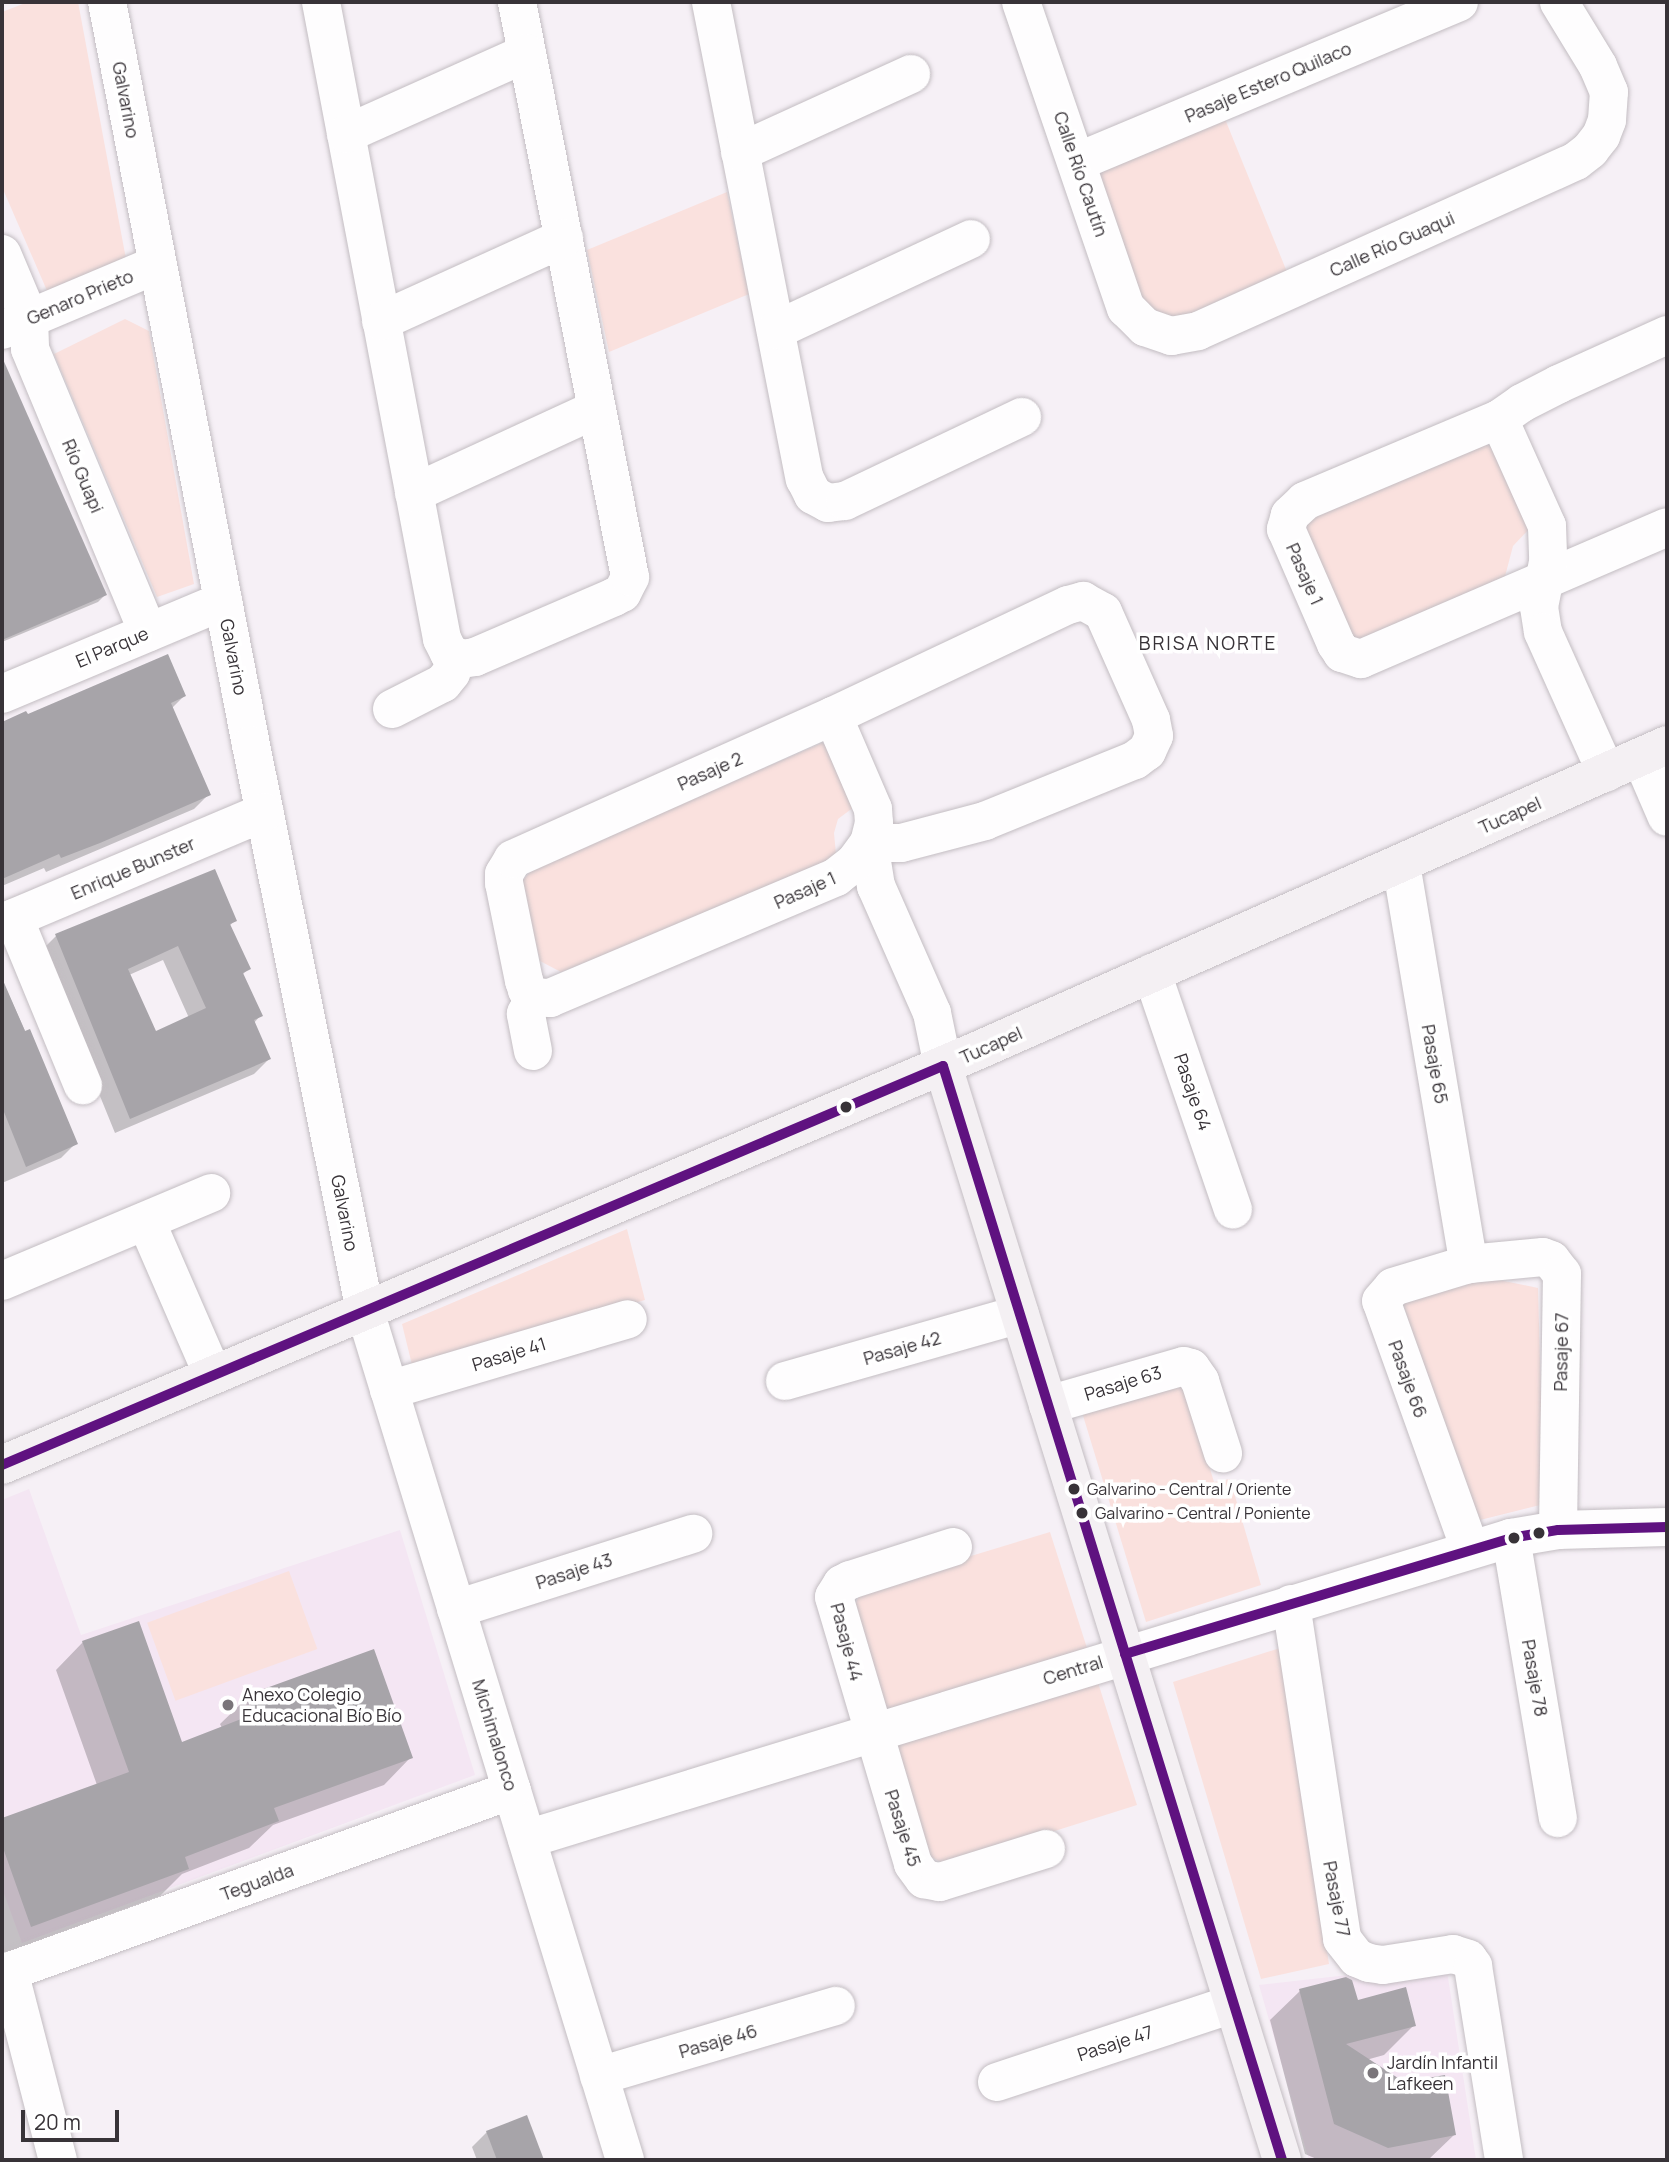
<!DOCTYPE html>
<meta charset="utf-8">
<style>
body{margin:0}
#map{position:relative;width:1669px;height:2162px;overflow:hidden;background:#f6f0f6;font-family:Manrope,sans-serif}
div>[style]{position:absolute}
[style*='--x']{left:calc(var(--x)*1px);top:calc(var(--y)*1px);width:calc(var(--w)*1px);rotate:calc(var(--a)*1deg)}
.built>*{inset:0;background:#f4e6f3}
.green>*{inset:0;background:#fae1de;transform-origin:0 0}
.shadow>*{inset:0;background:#0003}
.building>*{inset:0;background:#a7a4a9}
.roads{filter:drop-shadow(0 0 2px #c3bdc2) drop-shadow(0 0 2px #c3bdc2)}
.street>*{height:38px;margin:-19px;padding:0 19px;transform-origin:19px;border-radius:19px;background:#fefdfe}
.secondary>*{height:38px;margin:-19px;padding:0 19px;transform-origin:19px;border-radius:19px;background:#f4f0f3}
.bus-1>*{height:10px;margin:-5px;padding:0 5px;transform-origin:5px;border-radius:5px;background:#5f1280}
.dots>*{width:19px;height:19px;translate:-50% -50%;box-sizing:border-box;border:4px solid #fff;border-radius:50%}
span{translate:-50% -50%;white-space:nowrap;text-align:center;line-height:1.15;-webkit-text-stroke:7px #fff;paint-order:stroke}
.bus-label{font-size:16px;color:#383338}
.left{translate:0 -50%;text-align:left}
.street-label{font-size:18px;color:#383338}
.poi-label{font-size:18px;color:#383338}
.neighbourhood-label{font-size:19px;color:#383338;letter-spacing:2px}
.frame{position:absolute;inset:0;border:4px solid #383338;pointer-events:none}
.scale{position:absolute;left:21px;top:2110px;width:98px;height:32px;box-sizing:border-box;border:4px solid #383338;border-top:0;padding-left:9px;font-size:21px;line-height:24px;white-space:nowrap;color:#383338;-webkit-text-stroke:5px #fff;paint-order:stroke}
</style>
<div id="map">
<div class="built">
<div style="clip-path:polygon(29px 1489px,81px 1635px,400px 1530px,475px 1775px,22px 1943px,2px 1888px,2px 1500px)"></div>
<div style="clip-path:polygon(1446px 1964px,1476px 2160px,1309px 2160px,1259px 1985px)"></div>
</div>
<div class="green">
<div style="clip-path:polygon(28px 2px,78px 2px,126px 259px,48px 293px,2px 187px,2px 12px)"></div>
<div style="clip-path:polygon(1223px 114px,1287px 272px,1182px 318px,1166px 319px,1144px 302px,1127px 270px,1095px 171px)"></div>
<div style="clip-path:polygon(727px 192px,749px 294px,609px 352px,587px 250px)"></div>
<div style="clip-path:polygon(125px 319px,149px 331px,194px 584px,157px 597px,54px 354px)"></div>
<div style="clip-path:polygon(1472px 441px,1494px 447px,1533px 525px,1513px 546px,1503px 584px,1367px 647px,1348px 637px,1303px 532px,1307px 514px)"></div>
<div style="clip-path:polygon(822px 743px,837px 750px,858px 804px,838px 819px,834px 833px,837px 865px,561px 972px,540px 961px,521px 883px,533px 868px)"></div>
<div style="clip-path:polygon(627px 1229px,645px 1300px,413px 1369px,402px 1324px)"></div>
<div style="clip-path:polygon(1475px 1275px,1538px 1288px,1544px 1504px,1472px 1522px,1403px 1304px)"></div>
<div style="clip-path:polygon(1183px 1379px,1214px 1482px,1230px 1479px,1261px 1585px,1146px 1622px,1081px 1409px)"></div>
<div style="clip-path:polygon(1050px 1532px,1137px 1805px,947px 1865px,923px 1853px,852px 1612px,862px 1589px)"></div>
<div style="left:289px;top:1571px;width:83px;height:151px;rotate:70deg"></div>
<div style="clip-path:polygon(1280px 1648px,1329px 1964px,1261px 1979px,1173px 1682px)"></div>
</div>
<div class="shadow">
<div style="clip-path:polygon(6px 371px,105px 595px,98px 602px,2px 642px,2px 373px)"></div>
<div style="clip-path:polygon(167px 656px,184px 696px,171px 709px,209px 794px,194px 809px,46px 872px,44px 868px,2px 886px,2px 726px)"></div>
<div style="clip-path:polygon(evenodd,235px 921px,229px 926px,248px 969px,242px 975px,260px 1016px,254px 1023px,269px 1059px,254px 1074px,115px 1133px,41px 951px,56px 936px,235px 921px,163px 960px,189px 1018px,155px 1034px,129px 975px,163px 960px)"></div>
<div style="clip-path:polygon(2px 980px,76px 1143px,61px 1158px,2px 1183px)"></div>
<div style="clip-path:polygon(83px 1642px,181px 1744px,222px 1728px,220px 1724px,248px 1697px,411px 1757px,384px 1785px,273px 1825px,249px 1848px,182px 1874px,160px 1896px,4px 1953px,2px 1819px,97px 1785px,56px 1670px)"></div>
<div style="clip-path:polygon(1300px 1991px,1357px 2002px,1414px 2025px,1384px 2055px,1366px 2060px,1454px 2135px,1428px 2160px,1319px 2160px,1305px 2154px,1270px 2020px)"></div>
<div style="clip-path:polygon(526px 2117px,543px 2160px,477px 2160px,472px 2147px,487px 2132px)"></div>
</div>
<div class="building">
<div style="clip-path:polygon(2px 357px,107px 595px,2px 640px)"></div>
<div style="clip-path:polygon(168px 654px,186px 696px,171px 703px,211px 795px,100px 843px,61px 858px,59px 854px,2px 879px,2px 722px,26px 711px,28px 714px)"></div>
<div style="clip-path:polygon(evenodd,215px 869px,237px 921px,230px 924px,251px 969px,243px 973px,263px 1016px,254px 1020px,271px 1059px,130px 1119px,55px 934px,215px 869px,178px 946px,206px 1008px,156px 1031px,128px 969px,178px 946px)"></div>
<div style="clip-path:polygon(2px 978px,25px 1031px,30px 1029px,78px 1144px,26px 1167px,2px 1107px)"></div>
<div style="clip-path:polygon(139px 1621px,182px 1742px,254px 1714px,247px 1695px,374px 1649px,413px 1758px,274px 1808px,279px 1821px,185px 1857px,189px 1869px,31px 1927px,2px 1845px,2px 1818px,129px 1772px,82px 1641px)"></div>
<div style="clip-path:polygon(1346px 1977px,1352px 1980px,1358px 2000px,1406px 1987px,1416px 2026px,1346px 2044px,1404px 2082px,1445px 2075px,1456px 2135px,1388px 2148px,1334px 2124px,1299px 1989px)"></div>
<div style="clip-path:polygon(527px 2115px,544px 2160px,497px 2160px,486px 2131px)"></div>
</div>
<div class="roads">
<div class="street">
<div style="--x:107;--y:2;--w:757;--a:79.03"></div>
<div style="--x:251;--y:745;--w:577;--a:78.61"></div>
<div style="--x:365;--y:1311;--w:888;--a:72.97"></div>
<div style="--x:321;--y:2;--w:648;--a:79.24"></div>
<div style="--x:442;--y:639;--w:16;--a:63"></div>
<div style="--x:449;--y:653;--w:14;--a:25"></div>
<div style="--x:462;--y:659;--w:13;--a:-9"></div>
<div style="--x:475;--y:657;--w:151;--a:-23.3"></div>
<div style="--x:614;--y:597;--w:9;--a:-27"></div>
<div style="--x:622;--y:593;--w:18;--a:-63"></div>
<div style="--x:630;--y:577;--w:586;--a:-101.12"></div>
<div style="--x:711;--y:2;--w:486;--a:78.9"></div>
<div style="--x:805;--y:479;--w:18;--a:63"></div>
<div style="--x:813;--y:495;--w:17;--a:28"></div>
<div style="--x:828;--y:503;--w:17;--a:-7"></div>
<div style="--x:845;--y:501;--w:196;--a:-25.4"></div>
<div style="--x:1021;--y:2;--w:324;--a:71.1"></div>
<div style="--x:1126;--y:308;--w:27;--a:45"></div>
<div style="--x:1145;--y:327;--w:28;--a:19"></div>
<div style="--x:1171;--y:336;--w:27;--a:-10"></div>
<div style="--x:1198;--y:331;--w:414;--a:-24.2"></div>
<div style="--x:1576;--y:161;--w:18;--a:-38"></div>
<div style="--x:1590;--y:150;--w:18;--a:-52"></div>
<div style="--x:1601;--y:136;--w:17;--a:-69"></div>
<div style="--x:1607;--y:120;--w:28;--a:-86"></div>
<div style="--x:1609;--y:92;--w:28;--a:-113"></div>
<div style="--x:1598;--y:66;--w:75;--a:-121.4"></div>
<div style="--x:346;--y:134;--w:198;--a:-24.1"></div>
<div style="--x:740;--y:152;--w:188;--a:-24.5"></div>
<div style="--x:1077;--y:162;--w:414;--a:-22.7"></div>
<div style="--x:2;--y:254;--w:69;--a:67.1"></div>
<div style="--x:29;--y:318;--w:31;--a:88"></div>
<div style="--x:30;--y:349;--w:307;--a:67.4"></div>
<div style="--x:381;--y:321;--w:201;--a:-24.4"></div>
<div style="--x:2;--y:330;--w:169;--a:-22.9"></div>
<div style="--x:776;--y:330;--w:215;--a:-25"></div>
<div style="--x:1667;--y:335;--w:119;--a:155.6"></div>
<div style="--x:1559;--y:384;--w:42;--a:152.8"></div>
<div style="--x:1522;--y:403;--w:28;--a:145"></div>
<div style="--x:1499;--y:419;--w:211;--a:157.1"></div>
<div style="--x:1305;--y:501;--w:21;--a:137"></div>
<div style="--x:1290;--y:515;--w:15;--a:106"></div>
<div style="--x:1286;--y:529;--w:125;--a:66.5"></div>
<div style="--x:1336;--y:644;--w:11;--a:56"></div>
<div style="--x:1342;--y:653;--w:20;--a:18"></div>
<div style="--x:1361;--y:659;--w:333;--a:-23.3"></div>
<div style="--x:1499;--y:419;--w:117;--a:65.8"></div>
<div style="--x:1547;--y:526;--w:36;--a:88"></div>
<div style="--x:1548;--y:562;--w:46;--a:101.3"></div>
<div style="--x:1539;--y:607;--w:25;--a:81"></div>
<div style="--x:1543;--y:632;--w:154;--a:65.8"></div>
<div style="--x:414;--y:493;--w:201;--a:-24.7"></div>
<div style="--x:2;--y:694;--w:240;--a:-22.8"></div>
<div style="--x:392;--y:709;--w:57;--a:-27"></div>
<div style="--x:443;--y:683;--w:13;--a:-51"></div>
<div style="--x:451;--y:673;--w:16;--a:-75"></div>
<div style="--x:833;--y:716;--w:101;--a:66.7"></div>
<div style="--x:873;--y:809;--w:14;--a:86"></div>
<div style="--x:874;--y:823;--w:21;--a:104"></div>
<div style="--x:869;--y:843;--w:44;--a:80.8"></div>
<div style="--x:876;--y:886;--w:139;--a:66.2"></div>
<div style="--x:932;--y:1013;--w:54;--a:78.3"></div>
<div style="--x:1641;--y:757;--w:65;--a:66.6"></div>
<div style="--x:1401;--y:864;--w:406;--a:80.4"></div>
<div style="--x:14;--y:918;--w:181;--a:67.6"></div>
<div style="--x:2;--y:923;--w:285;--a:-22.9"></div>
<div style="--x:1152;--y:973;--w:250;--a:71.1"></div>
<div style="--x:534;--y:997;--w:10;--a:-135"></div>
<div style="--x:527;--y:990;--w:9;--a:-108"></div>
<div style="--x:524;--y:981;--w:100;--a:-101.5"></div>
<div style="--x:504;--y:883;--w:9;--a:-90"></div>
<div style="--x:504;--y:874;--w:17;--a:-59"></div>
<div style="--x:513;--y:859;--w:350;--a:-24.1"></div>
<div style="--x:833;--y:716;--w:260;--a:-25.3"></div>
<div style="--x:1068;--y:605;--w:16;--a:-15"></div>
<div style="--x:1083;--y:601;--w:23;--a:29"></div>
<div style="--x:1103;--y:612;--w:118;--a:66"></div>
<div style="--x:1151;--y:720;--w:16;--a:79"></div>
<div style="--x:1154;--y:736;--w:17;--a:115"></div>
<div style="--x:1147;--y:751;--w:15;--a:143"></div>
<div style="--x:1135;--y:760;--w:162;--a:157.9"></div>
<div style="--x:985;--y:821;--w:87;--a:165.3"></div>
<div style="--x:901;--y:843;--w:32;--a:180"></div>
<div style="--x:534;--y:997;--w:16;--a:4"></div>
<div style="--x:550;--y:998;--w:311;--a:-22.9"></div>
<div style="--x:836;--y:877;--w:24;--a:-38"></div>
<div style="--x:855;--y:862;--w:24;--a:-54"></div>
<div style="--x:533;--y:1051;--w:38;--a:-101"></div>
<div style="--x:526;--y:1014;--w:19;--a:-65"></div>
<div style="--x:146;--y:1221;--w:168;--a:66.5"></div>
<div style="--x:2;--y:1281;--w:227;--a:-22.8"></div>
<div style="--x:785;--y:1381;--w:244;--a:-15.9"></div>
<div style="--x:389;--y:1390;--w:249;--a:-16.5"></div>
<div style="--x:1048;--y:1405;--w:141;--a:-16"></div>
<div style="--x:1184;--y:1366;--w:7;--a:16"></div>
<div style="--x:1191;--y:1368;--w:16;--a:55"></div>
<div style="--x:1200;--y:1381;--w:76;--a:72.3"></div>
<div style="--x:1511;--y:1538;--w:284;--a:80.5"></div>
<div style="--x:953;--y:1547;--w:108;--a:162.2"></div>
<div style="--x:850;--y:1580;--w:9;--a:153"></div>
<div style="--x:842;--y:1584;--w:15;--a:122"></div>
<div style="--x:834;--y:1597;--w:278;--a:73.5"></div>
<div style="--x:913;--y:1864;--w:19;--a:54"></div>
<div style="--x:924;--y:1879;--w:16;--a:11"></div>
<div style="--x:940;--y:1882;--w:111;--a:-17.3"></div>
<div style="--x:1470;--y:1549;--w:263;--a:-109.7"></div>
<div style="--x:1381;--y:1301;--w:18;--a:-49"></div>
<div style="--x:1393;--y:1287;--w:79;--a:-16.8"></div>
<div style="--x:1469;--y:1264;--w:74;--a:-5.4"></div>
<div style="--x:1543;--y:1257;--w:9;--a:21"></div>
<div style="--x:1551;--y:1260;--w:18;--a:52"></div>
<div style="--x:1562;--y:1274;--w:256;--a:90.9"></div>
<div style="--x:1291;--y:1604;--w:339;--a:81.3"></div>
<div style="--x:1342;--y:1939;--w:24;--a:52"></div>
<div style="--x:1357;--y:1958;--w:13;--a:23"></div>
<div style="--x:1369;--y:1963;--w:14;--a:8"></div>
<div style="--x:1383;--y:1965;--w:71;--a:-8.9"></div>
<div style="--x:1453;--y:1954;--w:16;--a:18"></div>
<div style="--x:1468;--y:1959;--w:9;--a:54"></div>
<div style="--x:1473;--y:1966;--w:196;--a:80.9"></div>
<div style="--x:456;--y:1609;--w:249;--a:-17.6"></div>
<div style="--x:527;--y:1839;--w:1029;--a:-17.01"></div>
<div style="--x:1511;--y:1538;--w:48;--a:-9.7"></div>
<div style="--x:1558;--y:1530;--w:109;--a:-1.6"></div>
<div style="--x:9;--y:1971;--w:195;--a:75.5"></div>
<div style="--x:2;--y:1974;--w:542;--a:-19.84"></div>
<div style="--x:599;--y:2076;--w:247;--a:-16.5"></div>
<div style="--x:997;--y:2082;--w:249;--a:-18.3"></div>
</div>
<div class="secondary">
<div style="--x:943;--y:1066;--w:1145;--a:72.78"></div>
<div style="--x:2;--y:1465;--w:1064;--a:-23.02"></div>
<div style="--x:981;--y:1049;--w:750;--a:-23.9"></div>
</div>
</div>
<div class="bus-1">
<div style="--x:2;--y:1465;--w:1022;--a:-22.98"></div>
<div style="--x:943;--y:1066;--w:1145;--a:72.78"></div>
<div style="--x:1125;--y:1654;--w:403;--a:-16.7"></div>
<div style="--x:1511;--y:1538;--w:48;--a:-9.7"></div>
<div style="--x:1558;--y:1530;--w:109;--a:-1.6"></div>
</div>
<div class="dots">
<div style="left:846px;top:1107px;background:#383338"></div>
<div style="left:1074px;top:1489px;background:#383338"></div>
<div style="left:1082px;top:1513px;background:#383338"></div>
<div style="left:1539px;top:1533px;background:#383338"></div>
<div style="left:1514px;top:1538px;background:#383338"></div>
<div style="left:228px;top:1705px;background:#7a757a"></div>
<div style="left:1373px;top:2073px;background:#7a757a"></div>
</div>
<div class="bus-label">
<span class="left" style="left:1087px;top:1489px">Galvarino - Central / Oriente</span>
<span class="left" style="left:1095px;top:1513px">Galvarino - Central / Poniente</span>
</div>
<div class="street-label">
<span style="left:1268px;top:82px;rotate:-23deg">Pasaje Estero Quilaco</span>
<span style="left:126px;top:100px;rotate:79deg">Galvarino</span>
<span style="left:1081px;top:174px;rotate:71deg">Calle Río Cautín</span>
<span style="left:1392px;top:244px;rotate:-24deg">Calle Río Guaqui</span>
<span style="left:80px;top:297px;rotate:-23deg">Genaro Prieto</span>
<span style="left:83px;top:476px;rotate:67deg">Río Guapi</span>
<span style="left:1305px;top:574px;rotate:66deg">Pasaje 1</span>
<span style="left:112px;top:647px;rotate:-23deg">El Parque</span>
<span style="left:234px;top:657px;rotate:79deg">Galvarino</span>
<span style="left:710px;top:771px;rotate:-24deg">Pasaje 2</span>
<span style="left:1510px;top:815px;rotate:-24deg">Tucapel</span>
<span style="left:133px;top:868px;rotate:-23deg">Enrique Bunster</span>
<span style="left:805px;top:890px;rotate:-24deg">Pasaje 1</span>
<span style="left:991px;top:1045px;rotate:-24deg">Tucapel</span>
<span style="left:1435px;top:1064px;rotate:80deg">Pasaje 65</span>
<span style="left:1193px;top:1092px;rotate:71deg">Pasaje 64</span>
<span style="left:345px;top:1213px;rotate:79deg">Galvarino</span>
<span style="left:902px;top:1348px;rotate:-16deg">Pasaje 42</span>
<span style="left:1561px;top:1352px;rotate:-89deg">Pasaje 67</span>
<span style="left:509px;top:1354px;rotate:-17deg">Pasaje 41</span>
<span style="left:1408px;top:1379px;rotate:70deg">Pasaje 66</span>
<span style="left:1123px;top:1383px;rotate:-17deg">Pasaje 63</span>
<span style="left:574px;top:1571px;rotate:-18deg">Pasaje 43</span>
<span style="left:847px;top:1642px;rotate:75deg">Pasaje 44</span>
<span style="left:1073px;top:1670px;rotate:-17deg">Central</span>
<span style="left:1535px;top:1678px;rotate:80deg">Pasaje 78</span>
<span style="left:495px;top:1735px;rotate:73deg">Michimalonco</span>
<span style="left:903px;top:1828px;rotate:72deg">Pasaje 45</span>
<span style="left:257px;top:1882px;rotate:-20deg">Tegualda</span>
<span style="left:1337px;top:1899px;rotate:79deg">Pasaje 77</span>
<span style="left:718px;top:2041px;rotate:-16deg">Pasaje 46</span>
<span style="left:1115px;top:2043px;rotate:-18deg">Pasaje 47</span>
</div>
<div class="poi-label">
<span class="left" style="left:242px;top:1705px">Anexo Colegio<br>Educacional Bío Bío</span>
<span class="left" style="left:1387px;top:2073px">Jardín Infantil<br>Lafkeen</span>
</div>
<div class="neighbourhood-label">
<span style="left:1208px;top:644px">BRISA NORTE</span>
</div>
<div class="frame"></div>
<div class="scale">20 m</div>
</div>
